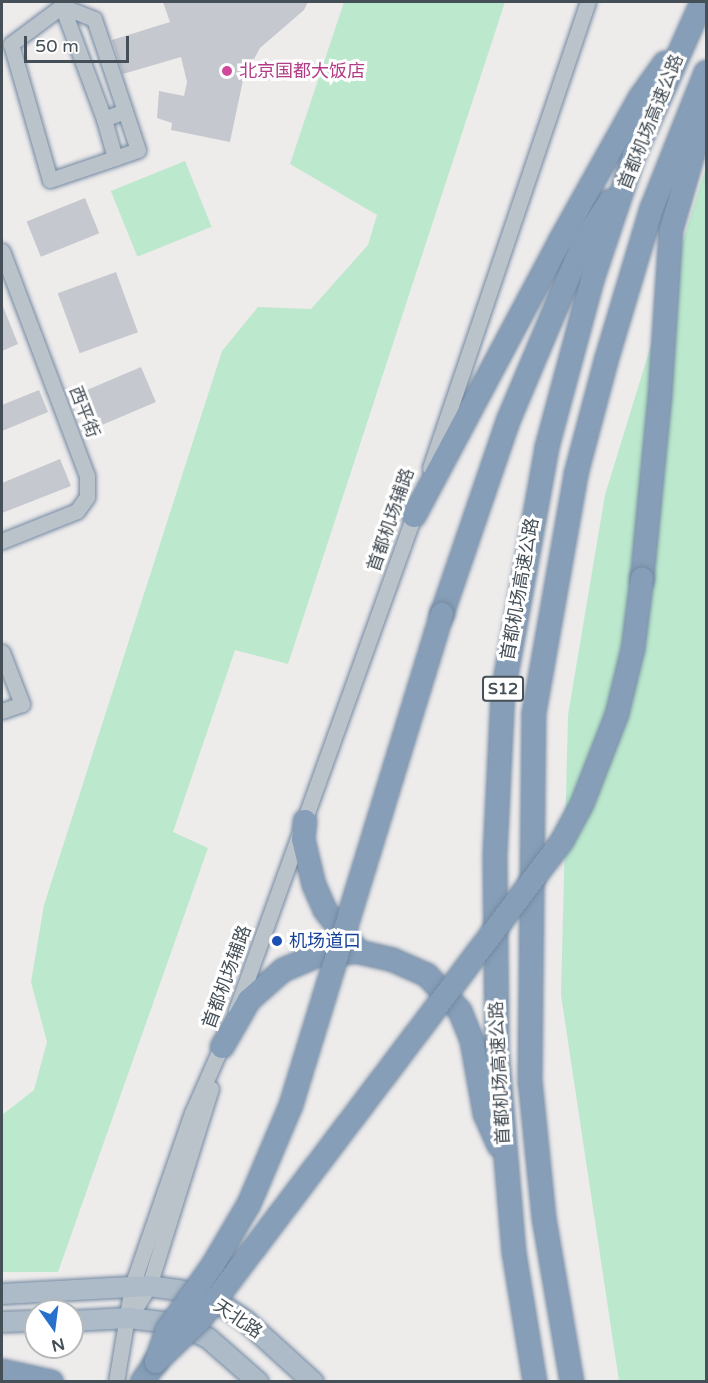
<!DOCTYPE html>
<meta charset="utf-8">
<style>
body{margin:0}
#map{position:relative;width:708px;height:1383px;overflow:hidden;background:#eeebeb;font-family:"Varela Round","Noto Sans SC",sans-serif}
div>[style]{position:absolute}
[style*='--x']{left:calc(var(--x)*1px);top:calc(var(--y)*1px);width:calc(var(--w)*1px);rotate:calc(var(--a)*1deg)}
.green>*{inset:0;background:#bce9cd;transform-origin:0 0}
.building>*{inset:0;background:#c5c8ce;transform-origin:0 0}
.roads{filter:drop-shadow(0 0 2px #7289a2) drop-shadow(0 0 2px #7289a2)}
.minor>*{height:15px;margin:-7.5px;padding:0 7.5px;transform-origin:7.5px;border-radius:7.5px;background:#bac3ca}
.major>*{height:20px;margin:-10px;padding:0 10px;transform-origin:10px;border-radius:10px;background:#adbbc9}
.highway>*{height:22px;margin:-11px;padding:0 11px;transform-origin:11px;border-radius:11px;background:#869eb7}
.bridges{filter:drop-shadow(0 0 2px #7289a2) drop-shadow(0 0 2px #7289a2)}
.highway-bridge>*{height:22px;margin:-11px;padding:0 11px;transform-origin:11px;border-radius:11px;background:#869eb7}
.dots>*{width:16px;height:16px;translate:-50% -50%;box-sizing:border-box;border:3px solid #fff;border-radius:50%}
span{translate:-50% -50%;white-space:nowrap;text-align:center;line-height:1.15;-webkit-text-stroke:6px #fff;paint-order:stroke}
.shield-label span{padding:2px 4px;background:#fff;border:2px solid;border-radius:4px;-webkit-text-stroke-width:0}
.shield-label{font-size:16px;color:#454f57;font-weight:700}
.hotel-label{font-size:18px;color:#b23c85}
.left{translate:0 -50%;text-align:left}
.street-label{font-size:18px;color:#454f57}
.transit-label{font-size:18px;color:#164399}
.frame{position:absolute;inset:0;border:3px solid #454f57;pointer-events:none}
.north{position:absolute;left:24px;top:1299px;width:60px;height:60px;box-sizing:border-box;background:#fff;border:2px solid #b5b9bc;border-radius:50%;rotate:166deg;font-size:16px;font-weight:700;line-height:24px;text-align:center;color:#454f57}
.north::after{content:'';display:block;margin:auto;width:21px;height:27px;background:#2771cc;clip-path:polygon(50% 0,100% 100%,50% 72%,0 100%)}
.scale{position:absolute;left:24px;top:36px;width:105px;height:27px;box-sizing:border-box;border:3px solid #454f57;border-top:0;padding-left:8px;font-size:18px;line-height:21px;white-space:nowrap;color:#454f57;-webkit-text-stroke:4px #fff;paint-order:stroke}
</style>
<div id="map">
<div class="green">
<div style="clip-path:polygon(344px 2px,505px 2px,288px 664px,235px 650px,173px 832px,208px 848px,58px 1272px,2px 1272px,2px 1115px,34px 1090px,47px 1042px,31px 982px,44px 905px,222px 351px,258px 307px,311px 309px,368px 245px,377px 215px,290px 164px)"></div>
<div style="left:185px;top:161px;width:71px;height:80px;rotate:68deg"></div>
<div style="clip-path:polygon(706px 166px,706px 1381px,619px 1381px,561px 995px,568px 715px,605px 495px)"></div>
</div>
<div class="building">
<div style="clip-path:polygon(163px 2px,308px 2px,304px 10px,260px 48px,243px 80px,230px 142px,171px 130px,172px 123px,157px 118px,159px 91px,184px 96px,187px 82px,181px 57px,123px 74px,112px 40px,170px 22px)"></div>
<div style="left:85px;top:198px;width:38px;height:63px;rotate:68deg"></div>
<div style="left:116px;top:272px;width:64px;height:62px;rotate:70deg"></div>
<div style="clip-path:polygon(2px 304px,18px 344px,2px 351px)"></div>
<div style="left:141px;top:367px;width:38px;height:65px;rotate:67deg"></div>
<div style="clip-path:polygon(39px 390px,48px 412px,2px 431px,2px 405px)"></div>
<div style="clip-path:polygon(60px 459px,71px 486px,2px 513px,2px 483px)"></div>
</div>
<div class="roads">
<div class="minor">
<div style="--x:61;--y:2;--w:4;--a:76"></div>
<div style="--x:62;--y:6;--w:121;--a:69.6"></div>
<div style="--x:104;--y:119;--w:22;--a:-21"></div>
<div style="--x:125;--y:111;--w:97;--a:-108.6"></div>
<div style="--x:94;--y:19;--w:35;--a:-158"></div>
<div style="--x:62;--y:6;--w:64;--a:143.3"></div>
<div style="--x:11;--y:44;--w:141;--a:74"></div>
<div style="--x:50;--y:180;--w:69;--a:-18.7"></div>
<div style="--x:115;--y:158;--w:41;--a:-105.8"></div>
<div style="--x:115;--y:158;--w:24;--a:-19"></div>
<div style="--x:138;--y:150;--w:41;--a:-108.4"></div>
<div style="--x:2;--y:251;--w:241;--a:69.3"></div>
<div style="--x:87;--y:476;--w:21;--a:90"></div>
<div style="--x:87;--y:497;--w:17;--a:126"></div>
<div style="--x:77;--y:511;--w:81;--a:158.2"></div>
<div style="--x:430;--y:468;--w:492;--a:-71.3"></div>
<div style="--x:2;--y:652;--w:56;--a:69"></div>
<div style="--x:22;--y:704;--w:21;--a:161"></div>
<div style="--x:236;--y:1010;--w:535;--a:-70.21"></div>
<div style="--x:129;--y:1318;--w:38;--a:-58"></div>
<div style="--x:149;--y:1286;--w:207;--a:-72.6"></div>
<div style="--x:116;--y:1382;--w:97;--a:-80.5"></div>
<div style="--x:132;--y:1286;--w:183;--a:-70.9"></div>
<div style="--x:192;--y:1113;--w:82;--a:-66.3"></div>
</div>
<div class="major">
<div style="--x:2;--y:1294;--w:147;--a:-3.1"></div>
<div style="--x:149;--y:1286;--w:34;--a:8"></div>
<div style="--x:183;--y:1291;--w:47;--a:21.1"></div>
<div style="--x:227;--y:1308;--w:23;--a:34"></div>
<div style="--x:246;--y:1321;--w:91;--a:42.3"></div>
<div style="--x:72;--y:1321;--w:57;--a:-3"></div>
<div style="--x:129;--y:1318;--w:49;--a:7"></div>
<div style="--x:178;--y:1324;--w:33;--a:25"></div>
<div style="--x:208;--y:1338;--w:67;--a:41.3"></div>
<div style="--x:2;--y:1322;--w:34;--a:-2"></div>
</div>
<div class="highway">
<div style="--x:414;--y:516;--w:311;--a:-62"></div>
<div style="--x:560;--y:241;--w:164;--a:-60.8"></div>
<div style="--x:640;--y:98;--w:43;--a:-54.5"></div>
<div style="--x:642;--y:579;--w:184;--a:-84.4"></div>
<div style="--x:660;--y:396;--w:166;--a:-86.2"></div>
<div style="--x:671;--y:230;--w:126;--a:-73.9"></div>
<div style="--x:442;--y:614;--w:204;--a:-71.1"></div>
<div style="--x:508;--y:421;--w:195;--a:-67.1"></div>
<div style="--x:584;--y:241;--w:48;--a:-57"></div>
<div style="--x:305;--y:821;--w:18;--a:96"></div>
<div style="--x:303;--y:839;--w:47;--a:76.6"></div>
<div style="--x:314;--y:885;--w:27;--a:66"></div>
<div style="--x:325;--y:910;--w:37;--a:52"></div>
<div style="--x:348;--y:939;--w:17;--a:50"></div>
<div style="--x:359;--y:952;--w:35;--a:13"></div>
<div style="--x:393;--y:960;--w:37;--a:24"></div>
<div style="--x:427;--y:975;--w:49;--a:47.5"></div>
<div style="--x:460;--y:1011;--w:32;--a:68"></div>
<div style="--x:472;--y:1041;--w:74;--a:79.9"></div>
<div style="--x:485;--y:1114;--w:35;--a:66"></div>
<div style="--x:222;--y:1047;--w:54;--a:-60.1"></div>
<div style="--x:249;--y:1000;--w:45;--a:-41.4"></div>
<div style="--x:283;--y:970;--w:39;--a:-23"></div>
<div style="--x:319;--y:955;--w:36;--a:-5"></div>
<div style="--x:2;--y:1371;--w:51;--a:12.4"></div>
<div style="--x:142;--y:1382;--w:24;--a:-55"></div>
<div style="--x:535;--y:1382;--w:131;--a:-99.2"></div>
<div style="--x:514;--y:1253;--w:205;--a:-94.8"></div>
<div style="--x:497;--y:1049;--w:194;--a:-90.6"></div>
<div style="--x:495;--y:855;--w:163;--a:-87.2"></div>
<div style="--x:503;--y:692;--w:249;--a:-79.8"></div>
<div style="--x:547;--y:447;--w:173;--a:-74.9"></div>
<div style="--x:592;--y:280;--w:132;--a:-71.4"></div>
<div style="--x:634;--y:155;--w:167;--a:-66"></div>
<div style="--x:572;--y:1382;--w:166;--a:-99.7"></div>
<div style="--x:544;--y:1218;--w:138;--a:-95.8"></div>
<div style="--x:530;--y:1081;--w:368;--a:-89.4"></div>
<div style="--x:534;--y:713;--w:243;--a:-80"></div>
<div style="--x:576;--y:474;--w:117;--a:-75.1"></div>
<div style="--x:606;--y:361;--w:160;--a:-73.3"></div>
<div style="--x:652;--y:208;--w:146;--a:-68.3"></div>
</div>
</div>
<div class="bridges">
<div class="highway-bridge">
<div style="--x:156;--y:1362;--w:61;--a:-43.7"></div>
<div style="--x:200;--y:1320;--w:600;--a:-52.92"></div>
<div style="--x:562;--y:841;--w:42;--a:-61.6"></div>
<div style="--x:582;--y:804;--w:97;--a:-68.7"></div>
<div style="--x:617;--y:714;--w:67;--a:-76.2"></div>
<div style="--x:633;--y:649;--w:71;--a:-82.7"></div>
<div style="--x:156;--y:1362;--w:34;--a:-71"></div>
<div style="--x:167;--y:1330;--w:80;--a:-54.7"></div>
<div style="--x:213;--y:1265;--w:71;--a:-59.5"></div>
<div style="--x:249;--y:1204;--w:108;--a:-67"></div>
<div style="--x:291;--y:1105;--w:514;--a:-72.91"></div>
</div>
</div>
<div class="dots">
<div style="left:227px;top:71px;background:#d1479c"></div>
<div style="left:277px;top:941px;background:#1a4fb4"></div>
</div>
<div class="shield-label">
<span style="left:503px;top:689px">S12</span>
</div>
<div class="hotel-label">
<span class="left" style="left:239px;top:71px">北京国都大饭店</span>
</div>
<div class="street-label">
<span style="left:651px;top:122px;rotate:-68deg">首都机场高速公路</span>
<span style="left:84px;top:412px;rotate:69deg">西平街</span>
<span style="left:391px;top:520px;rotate:-71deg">首都机场辅路</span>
<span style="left:520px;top:589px;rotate:-80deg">首都机场高速公路</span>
<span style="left:227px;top:977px;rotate:-70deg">首都机场辅路</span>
<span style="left:500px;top:1073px;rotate:-93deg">首都机场高速公路</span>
<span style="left:238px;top:1319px;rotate:34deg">天北路</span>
</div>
<div class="transit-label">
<span class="left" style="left:289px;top:941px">机场道口</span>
</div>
<div class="frame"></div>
<div class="north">N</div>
<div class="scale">50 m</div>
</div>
